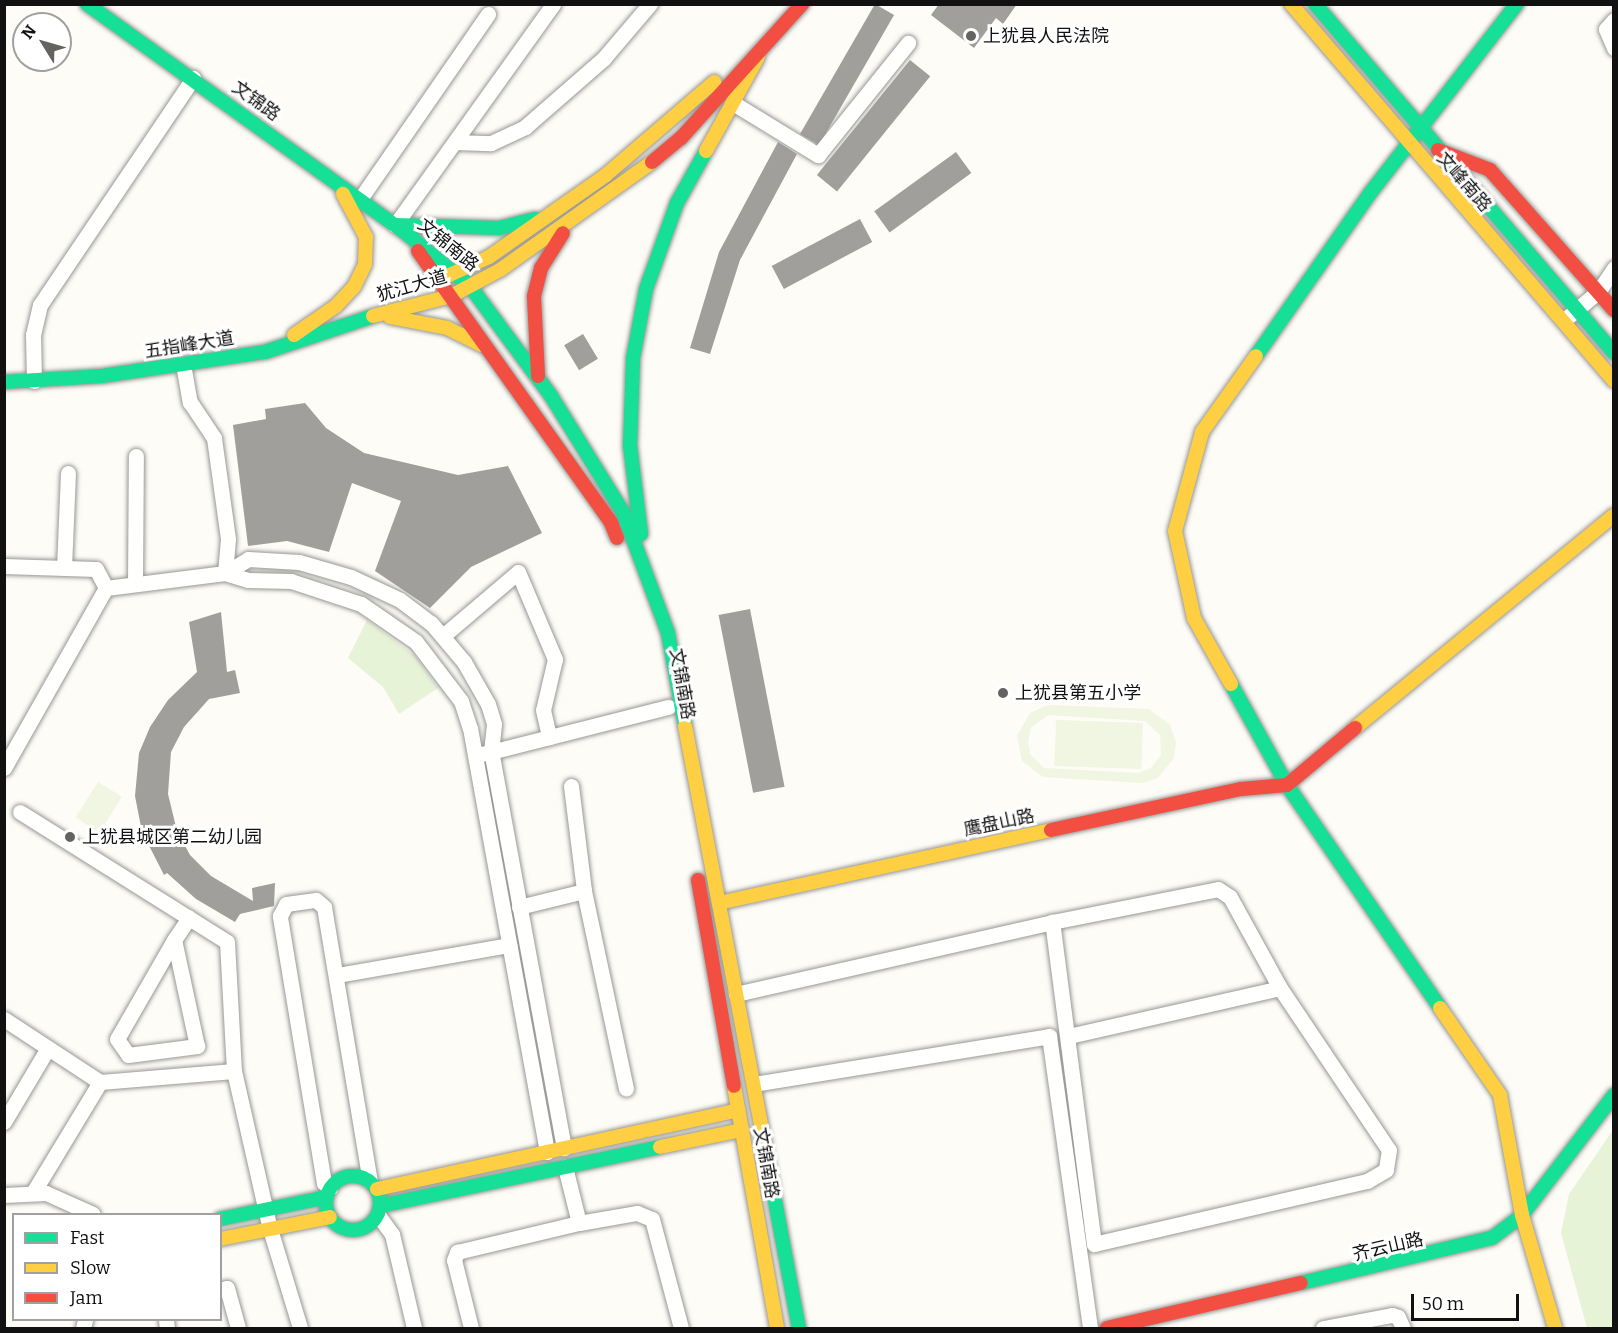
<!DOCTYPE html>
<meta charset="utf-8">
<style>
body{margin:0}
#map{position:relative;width:1618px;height:1333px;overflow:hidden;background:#fdfcf7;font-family:Bitter,"Noto Sans SC",serif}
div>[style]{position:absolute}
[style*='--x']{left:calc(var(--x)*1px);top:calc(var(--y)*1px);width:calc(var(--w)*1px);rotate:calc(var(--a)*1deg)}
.green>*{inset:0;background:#e7f3d7}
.pitch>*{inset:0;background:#f0f6e1;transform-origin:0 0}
.building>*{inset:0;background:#a19f9c;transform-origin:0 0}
.roads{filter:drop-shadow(0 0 2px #979795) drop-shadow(0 0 2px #979795)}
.street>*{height:15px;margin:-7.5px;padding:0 7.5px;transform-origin:7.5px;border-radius:7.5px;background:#fffffe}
.fast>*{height:14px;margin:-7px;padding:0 7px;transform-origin:7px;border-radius:7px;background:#16e098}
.fast>.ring{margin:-7px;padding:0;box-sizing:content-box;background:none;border:14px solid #16e098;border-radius:50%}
.slow>*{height:14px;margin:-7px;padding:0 7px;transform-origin:7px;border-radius:7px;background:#ffcf43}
.jam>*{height:14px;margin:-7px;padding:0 7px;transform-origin:7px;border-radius:7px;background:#f24e42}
.dots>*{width:16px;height:16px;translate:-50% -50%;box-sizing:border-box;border:3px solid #fff;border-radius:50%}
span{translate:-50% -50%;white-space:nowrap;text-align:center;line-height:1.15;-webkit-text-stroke:6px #fff;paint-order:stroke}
.poi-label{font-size:18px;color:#111}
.left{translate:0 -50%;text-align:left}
.street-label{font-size:18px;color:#111}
.frame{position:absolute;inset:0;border:6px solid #111;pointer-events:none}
.legend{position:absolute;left:12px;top:1213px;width:210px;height:108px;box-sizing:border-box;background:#fff;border:2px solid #a0a0a0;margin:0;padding:8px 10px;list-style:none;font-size:18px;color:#111}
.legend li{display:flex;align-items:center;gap:12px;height:30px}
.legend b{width:30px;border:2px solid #a0a0a0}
.north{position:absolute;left:12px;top:12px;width:60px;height:60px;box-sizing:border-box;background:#fff;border:2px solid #a0a0a0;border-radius:50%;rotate:307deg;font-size:16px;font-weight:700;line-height:24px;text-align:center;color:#111}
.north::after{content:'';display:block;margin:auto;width:21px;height:27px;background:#646362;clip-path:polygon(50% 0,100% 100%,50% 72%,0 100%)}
.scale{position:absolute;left:1411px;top:1294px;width:108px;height:27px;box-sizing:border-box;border:3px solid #111;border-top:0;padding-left:8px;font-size:18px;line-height:21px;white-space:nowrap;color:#111;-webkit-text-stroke:4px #fff;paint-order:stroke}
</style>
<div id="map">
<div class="green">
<div style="clip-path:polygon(367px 620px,415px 656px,438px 688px,399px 714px,383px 687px,348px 658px)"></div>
<div style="clip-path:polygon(1613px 1130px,1613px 1328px,1587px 1328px,1561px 1233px,1569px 1194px)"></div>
</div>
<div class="pitch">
<div style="clip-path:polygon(evenodd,1048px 705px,1149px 709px,1170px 725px,1176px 742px,1174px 758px,1158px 778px,1142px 783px,1043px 777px,1022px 761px,1017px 736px,1030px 713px,1048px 705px,1048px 715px,1145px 721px,1160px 735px,1161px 755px,1152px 767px,1139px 773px,1044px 768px,1030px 754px,1028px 742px,1031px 728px,1048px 715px)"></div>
<div style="left:1056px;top:720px;width:87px;height:46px;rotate:2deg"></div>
<div style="left:98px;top:782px;width:28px;height:42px;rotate:32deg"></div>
</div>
<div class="building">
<div style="left:875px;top:4px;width:22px;height:150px;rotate:30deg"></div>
<div style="clip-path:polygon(939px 4px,1017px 4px,1003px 24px,996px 18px,974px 48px,931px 15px)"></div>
<div style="left:910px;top:60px;width:26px;height:148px;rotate:39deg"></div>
<div style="clip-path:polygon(778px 142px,797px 154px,740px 260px,710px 354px,690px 348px,719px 252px)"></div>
<div style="left:956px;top:152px;width:26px;height:101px;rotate:54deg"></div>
<div style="left:860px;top:219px;width:26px;height:100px;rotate:62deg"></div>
<div style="left:583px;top:334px;width:29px;height:22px;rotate:59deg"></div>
<div style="clip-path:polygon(305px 403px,326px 428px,364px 453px,458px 475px,508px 466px,542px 533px,471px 567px,430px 608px,375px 571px,401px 501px,352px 483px,329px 552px,287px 541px,248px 546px,233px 425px,266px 419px,265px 409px)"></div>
<div style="left:750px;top:609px;width:181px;height:32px;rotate:79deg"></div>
<div style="clip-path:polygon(221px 612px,227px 672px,235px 670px,240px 693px,209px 699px,184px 727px,171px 752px,168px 794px,177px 831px,190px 855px,211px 876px,253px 901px,252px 888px,275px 883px,274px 906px,240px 914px,235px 922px,196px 899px,167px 873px,164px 875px,142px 832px,135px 796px,139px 753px,150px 727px,168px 700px,197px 672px,189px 622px)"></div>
</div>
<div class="roads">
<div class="street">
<div style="--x:1614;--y:20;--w:12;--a:132"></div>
<div style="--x:1606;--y:29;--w:21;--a:67"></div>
<div style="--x:733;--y:103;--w:100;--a:31.5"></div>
<div style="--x:818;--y:155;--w:144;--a:-51.2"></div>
<div style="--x:455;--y:142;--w:36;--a:2"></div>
<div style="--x:491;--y:143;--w:38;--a:-25"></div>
<div style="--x:525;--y:127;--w:105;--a:-41.1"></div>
<div style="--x:604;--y:58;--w:71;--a:-49.6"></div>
<div style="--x:360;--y:199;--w:225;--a:-55.3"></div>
<div style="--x:395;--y:225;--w:272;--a:-54.4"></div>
<div style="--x:1569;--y:316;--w:38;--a:-40"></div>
<div style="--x:1598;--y:292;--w:29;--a:-56"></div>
<div style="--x:183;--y:364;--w:39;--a:80"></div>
<div style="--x:190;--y:402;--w:43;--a:56.3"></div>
<div style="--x:214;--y:438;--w:102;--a:82.1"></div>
<div style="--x:228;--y:539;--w:34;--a:95"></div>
<div style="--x:34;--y:381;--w:46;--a:-91.2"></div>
<div style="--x:33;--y:335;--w:31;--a:-77"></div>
<div style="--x:40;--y:305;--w:274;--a:-56"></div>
<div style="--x:4;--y:566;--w:92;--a:1.9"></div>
<div style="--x:96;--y:569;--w:21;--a:62"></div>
<div style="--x:64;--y:568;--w:95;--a:-87.6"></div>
<div style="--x:225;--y:573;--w:24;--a:17"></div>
<div style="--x:248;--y:580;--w:43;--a:1.3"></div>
<div style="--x:291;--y:581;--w:74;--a:18.2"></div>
<div style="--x:361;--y:604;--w:67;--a:34.6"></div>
<div style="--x:416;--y:642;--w:74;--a:52.7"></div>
<div style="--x:461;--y:701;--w:28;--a:72"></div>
<div style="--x:470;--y:728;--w:431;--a:79.7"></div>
<div style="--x:135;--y:584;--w:128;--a:-89.6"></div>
<div style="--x:444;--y:635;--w:97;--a:-40.4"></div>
<div style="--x:518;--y:572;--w:95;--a:67"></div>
<div style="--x:555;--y:659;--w:52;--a:103.2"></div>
<div style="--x:543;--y:710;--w:28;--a:77"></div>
<div style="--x:4;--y:768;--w:207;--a:-60.5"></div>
<div style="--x:106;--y:588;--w:120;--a:-7.2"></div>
<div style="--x:225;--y:573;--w:27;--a:-31"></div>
<div style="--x:248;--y:559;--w:51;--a:3.4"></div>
<div style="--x:299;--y:562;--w:54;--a:16.1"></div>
<div style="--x:351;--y:577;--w:54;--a:25.1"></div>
<div style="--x:400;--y:600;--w:39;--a:37"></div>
<div style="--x:431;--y:623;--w:51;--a:49.8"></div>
<div style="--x:464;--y:662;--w:48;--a:60.3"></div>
<div style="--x:488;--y:704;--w:21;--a:73"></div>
<div style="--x:494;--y:724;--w:28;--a:96"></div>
<div style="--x:491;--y:752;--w:16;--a:169"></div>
<div style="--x:571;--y:786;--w:106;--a:82.9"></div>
<div style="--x:20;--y:812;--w:244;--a:32.1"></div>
<div style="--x:227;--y:942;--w:129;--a:86.9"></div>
<div style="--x:519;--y:907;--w:67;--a:-13.8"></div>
<div style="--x:584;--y:891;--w:202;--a:78"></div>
<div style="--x:174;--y:940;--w:114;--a:119.9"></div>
<div style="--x:117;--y:1039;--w:19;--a:55"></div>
<div style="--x:128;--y:1055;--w:70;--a:-7.4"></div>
<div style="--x:197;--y:1046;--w:108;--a:-102.2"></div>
<div style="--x:174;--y:940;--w:27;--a:-56"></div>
<div style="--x:337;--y:975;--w:175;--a:-9.9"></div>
<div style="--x:736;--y:994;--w:324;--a:-12.8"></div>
<div style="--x:1052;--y:922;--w:169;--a:-11.2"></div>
<div style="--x:1218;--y:889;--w:14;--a:34"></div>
<div style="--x:1230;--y:897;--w:104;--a:61.2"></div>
<div style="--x:1280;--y:988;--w:195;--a:56.1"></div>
<div style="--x:1389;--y:1150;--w:20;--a:99"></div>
<div style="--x:1386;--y:1170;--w:22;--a:150"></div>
<div style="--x:1367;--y:1181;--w:280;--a:167"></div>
<div style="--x:1094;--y:1244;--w:325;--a:-97.4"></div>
<div style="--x:4;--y:1019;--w:115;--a:33.3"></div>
<div style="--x:100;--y:1082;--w:134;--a:-4.7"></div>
<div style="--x:234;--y:1071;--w:162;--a:77.2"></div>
<div style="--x:270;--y:1229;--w:103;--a:73.1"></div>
<div style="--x:1069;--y:1036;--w:216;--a:-12.8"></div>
<div style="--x:754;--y:1084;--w:299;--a:-9.2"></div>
<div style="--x:1049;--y:1036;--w:295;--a:82"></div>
<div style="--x:4;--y:1122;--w:86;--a:-59.3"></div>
<div style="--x:564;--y:1148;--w:403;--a:-100.4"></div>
<div style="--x:491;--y:752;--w:183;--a:-14.3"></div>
<div style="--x:330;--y:1188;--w:8;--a:-140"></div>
<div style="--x:324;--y:1183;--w:271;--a:-99.4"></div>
<div style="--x:280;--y:916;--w:13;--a:-63"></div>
<div style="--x:286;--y:904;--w:30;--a:-8"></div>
<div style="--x:316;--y:900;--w:11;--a:41"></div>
<div style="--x:324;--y:907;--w:278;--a:80.5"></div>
<div style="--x:34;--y:1191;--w:127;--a:-58.8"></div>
<div style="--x:4;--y:1195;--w:42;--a:-2.7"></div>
<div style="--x:46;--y:1193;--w:51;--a:24.1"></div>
<div style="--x:378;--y:1215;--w:24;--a:54"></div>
<div style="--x:392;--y:1234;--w:97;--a:76.8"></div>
<div style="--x:579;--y:1223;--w:59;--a:-9.8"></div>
<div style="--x:637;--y:1213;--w:16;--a:22"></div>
<div style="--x:652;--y:1219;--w:113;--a:75.1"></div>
<div style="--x:220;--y:1290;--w:7;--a:-16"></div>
<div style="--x:227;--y:1288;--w:41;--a:74.6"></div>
<div style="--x:166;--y:1320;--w:8;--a:83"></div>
<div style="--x:83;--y:1328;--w:8;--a:-76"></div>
<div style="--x:471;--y:1328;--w:70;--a:-104"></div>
<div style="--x:454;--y:1260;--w:9;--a:-69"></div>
<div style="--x:457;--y:1252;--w:125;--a:-13.4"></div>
<div style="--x:579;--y:1223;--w:58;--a:-104"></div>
<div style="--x:1323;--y:1328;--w:70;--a:-10.7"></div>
<div style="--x:1392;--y:1315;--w:6;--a:18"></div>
<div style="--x:1398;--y:1317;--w:12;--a:66"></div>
</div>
<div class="fast">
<div style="--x:87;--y:4;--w:388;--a:35.7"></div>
<div style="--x:1315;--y:4;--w:460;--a:49.4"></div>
<div style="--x:395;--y:225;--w:104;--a:1.7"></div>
<div style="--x:499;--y:228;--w:37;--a:-14"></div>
<div style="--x:402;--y:230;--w:88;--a:39.5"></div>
<div style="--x:470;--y:286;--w:137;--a:53.6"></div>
<div style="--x:551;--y:396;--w:137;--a:58.2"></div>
<div style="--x:623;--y:512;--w:129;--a:69.6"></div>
<div style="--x:668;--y:633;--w:95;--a:79.6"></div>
<div style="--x:1256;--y:356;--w:200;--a:-55"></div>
<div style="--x:1371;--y:192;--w:238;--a:-52.2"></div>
<div style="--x:4;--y:382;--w:98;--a:-3.5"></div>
<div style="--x:102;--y:376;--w:165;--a:-8.4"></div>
<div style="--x:265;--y:352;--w:114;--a:-18.4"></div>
<div style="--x:641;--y:534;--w:89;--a:-97.1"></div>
<div style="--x:630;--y:446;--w:88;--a:-88"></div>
<div style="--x:633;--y:358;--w:70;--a:-79.3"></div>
<div style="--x:646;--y:289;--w:91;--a:-70.2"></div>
<div style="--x:677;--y:203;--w:60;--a:-60.9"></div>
<div style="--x:1231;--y:684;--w:115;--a:61"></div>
<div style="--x:1287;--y:785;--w:270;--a:55.5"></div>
<div style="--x:765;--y:1147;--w:184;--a:79.4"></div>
<div class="ring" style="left:326px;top:1176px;width:40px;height:40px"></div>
<div style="--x:380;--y:1206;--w:286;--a:-11.9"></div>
<div style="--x:220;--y:1219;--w:109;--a:-11.6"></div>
<div style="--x:1301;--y:1283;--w:196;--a:-13.3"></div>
<div style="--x:1492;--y:1238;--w:38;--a:-37"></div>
<div style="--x:1522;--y:1215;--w:151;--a:-52.5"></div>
</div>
<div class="slow">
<div style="--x:1291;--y:4;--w:496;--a:49.4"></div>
<div style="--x:706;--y:151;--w:107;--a:-61"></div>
<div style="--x:445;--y:277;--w:48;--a:-24.4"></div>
<div style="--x:489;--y:257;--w:143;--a:-35"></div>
<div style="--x:606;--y:175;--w:143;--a:-40.7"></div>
<div style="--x:373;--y:316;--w:81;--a:-14.4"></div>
<div style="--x:451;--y:296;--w:55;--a:-28"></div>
<div style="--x:500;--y:270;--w:186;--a:-35.4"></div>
<div style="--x:390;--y:317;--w:58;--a:10.9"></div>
<div style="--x:447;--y:328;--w:39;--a:26"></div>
<div style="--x:294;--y:335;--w:51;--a:-34.6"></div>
<div style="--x:336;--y:306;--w:26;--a:-47"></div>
<div style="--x:354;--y:287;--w:25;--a:-64"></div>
<div style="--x:365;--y:264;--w:27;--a:-88"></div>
<div style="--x:366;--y:237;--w:49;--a:-118.1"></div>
<div style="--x:1231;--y:684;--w:76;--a:-119.3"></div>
<div style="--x:1194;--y:618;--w:89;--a:-102.3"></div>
<div style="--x:1175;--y:531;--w:103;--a:-74.7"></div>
<div style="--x:1202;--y:432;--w:93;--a:-54.6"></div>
<div style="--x:685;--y:726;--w:429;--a:79.2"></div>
<div style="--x:1355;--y:728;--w:335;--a:-39.4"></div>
<div style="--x:719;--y:903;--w:340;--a:-12.4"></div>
<div style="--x:1440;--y:1008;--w:106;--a:55.4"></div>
<div style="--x:1500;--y:1095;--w:122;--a:79.6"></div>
<div style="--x:1522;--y:1215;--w:118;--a:73.7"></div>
<div style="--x:734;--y:1086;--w:246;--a:79.9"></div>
<div style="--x:660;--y:1147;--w:84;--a:-11.7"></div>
<div style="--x:377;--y:1189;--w:370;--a:-12.3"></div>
<div style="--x:220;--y:1239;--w:112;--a:-11.3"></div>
</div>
<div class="jam">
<div style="--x:1438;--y:150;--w:56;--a:21"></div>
<div style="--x:1490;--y:170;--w:187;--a:48.5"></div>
<div style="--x:652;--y:162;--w:38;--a:-40"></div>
<div style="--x:681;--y:138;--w:181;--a:-47.9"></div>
<div style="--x:418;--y:251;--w:334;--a:54.6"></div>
<div style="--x:611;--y:523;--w:16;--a:68"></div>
<div style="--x:538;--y:376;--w:80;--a:-92.9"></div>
<div style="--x:534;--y:296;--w:29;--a:-76"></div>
<div style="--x:541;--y:268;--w:41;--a:-57.8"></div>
<div style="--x:1051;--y:830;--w:194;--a:-12.2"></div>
<div style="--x:1241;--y:789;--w:46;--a:-5"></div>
<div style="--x:1287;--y:785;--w:89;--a:-40"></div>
<div style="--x:698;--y:880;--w:209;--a:80.1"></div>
<div style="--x:1107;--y:1328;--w:199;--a:-13.1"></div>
</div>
</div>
<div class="dots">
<div style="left:971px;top:36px;background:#646362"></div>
<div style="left:1003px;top:693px;background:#646362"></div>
<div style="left:70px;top:837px;background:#646362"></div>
</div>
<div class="poi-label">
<span class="left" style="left:983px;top:36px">上犹县人民法院</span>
<span class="left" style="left:1015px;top:693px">上犹县第五小学</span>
<span class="left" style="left:82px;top:837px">上犹县城区第二幼儿园</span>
</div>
<div class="street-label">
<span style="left:256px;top:101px;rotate:36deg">文锦路</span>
<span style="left:1464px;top:182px;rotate:49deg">文峰南路</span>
<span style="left:448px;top:245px;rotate:39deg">文锦南路</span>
<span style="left:412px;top:286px;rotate:-16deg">犹江大道</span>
<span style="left:189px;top:345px;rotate:-9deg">五指峰大道</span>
<span style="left:682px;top:684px;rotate:80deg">文锦南路</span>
<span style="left:999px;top:823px;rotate:-12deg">鹰盘山路</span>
<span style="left:766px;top:1163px;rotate:80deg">文锦南路</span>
<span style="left:1388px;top:1247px;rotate:-13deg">齐云山路</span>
</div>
<div class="frame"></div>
<ul class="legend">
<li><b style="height:8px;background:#16e098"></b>Fast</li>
<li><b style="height:8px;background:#ffcf43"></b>Slow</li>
<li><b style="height:8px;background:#f24e42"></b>Jam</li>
</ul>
<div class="north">N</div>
<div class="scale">50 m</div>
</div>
